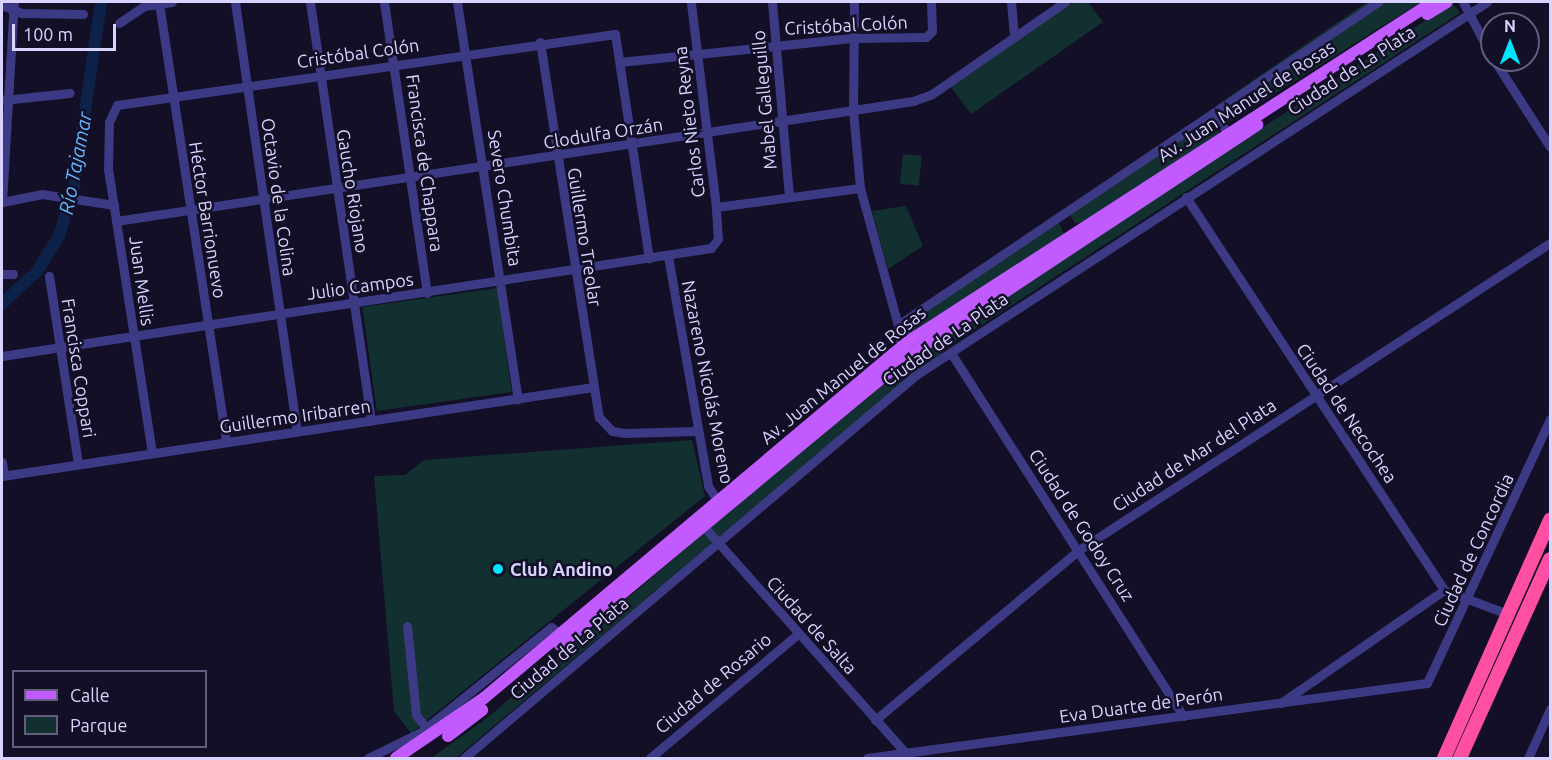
<!DOCTYPE html>
<meta charset="utf-8">
<style>
body{margin:0}
#map{position:relative;width:1552px;height:760px;overflow:hidden;background:#130f26;font-family:Ubuntu,sans-serif}
div>[style]{position:absolute}
[style*='--x']{left:calc(var(--x)*1px);top:calc(var(--y)*1px);width:calc(var(--w)*1px);rotate:calc(var(--a)*1deg)}
.green>*{inset:0;background:#12302f;transform-origin:0 0}
.river>*{height:12px;margin:-6px;padding:0 6px;transform-origin:6px;border-radius:6px;background:#0c2248}
.minor>*{height:9px;margin:-4.5px;padding:0 4.5px;transform-origin:4.5px;border-radius:4.5px;background:#3d3a85}
.major>*{height:12px;margin:-6px;padding:0 6px;transform-origin:6px;border-radius:6px;background:#c25bff}
.highway>*{height:14px;margin:-7px;padding:0 7px;transform-origin:7px;border-radius:7px;background:#ff4fa3}
.dots>*{width:16px;height:16px;translate:-50% -50%;box-sizing:border-box;border:3px solid #130f26;border-radius:50%}
span{translate:-50% -50%;white-space:nowrap;text-align:center;line-height:1.15;-webkit-text-stroke:5px #130f26;paint-order:stroke}
.street-label{font-size:18px;color:#d9d4ff}
.poi-label{font-size:18px;color:#d9d4ff;font-weight:700}
.left{translate:0 -50%;text-align:left}
.water-label{font-size:20px;color:#62b6ff;font-style:italic}
.frame{position:absolute;inset:0;border:3px solid #d9d4ff;pointer-events:none}
.legend{position:absolute;left:12px;top:670px;width:195px;height:78px;box-sizing:border-box;background:#130f26;border:2px solid #625e7d;margin:0;padding:8px 10px;list-style:none;font-size:18px;color:#d9d4ff}
.legend li{display:flex;align-items:center;gap:12px;height:30px}
.legend b{width:30px;border:2px solid #625e7d}
.north{position:absolute;left:1480px;top:12px;width:60px;height:60px;box-sizing:border-box;background:#130f26;border:2px solid #625e7d;border-radius:50%;rotate:0deg;font-size:16px;font-weight:700;line-height:24px;text-align:center;color:#d9d4ff}
.north::after{content:'';display:block;margin:auto;width:21px;height:27px;background:#00e5ff;clip-path:polygon(50% 0,100% 100%,50% 72%,0 100%)}
.scale{position:absolute;left:12px;top:24px;width:104px;height:27px;box-sizing:border-box;border:3px solid #d9d4ff;border-top:0;padding-left:8px;font-size:18px;line-height:21px;white-space:nowrap;color:#d9d4ff;-webkit-text-stroke:4px #130f26;paint-order:stroke}
</style>
<div id="map">
<div class="green">
<div style="clip-path:polygon(1074px 2px,1088px 2px,1103px 22px,971px 114px,950px 86px)"></div>
<div style="clip-path:polygon(1367px 2px,1421px 2px,1228px 123px,1217px 105px)"></div>
<div style="clip-path:polygon(1452px 3px,1460px 13px,954px 343px,719px 537px,709px 527px,919px 354px)"></div>
<div style="clip-path:polygon(1208px 112px,1219px 133px,1084px 223px,1075px 223px,1066px 209px)"></div>
<div style="left:903px;top:154px;width:19px;height:30px;rotate:6deg"></div>
<div style="clip-path:polygon(906px 206px,923px 246px,888px 269px,872px 211px)"></div>
<div style="clip-path:polygon(1056px 216px,1064px 234px,916px 332px,909px 330px,905px 320px)"></div>
<div style="left:497px;top:288px;width:105px;height:136px;rotate:82deg"></div>
<div style="clip-path:polygon(692px 440px,705px 496px,411px 733px,394px 711px,374px 476px,405px 475px,424px 460px)"></div>
<div style="clip-path:polygon(704px 533px,713px 542px,456px 758px,431px 758px,487px 718px)"></div>
</div>
<div class="river">
<div style="--x:2;--y:304;--w:48;--a:-43.3"></div>
<div style="--x:37;--y:271;--w:41;--a:-57.8"></div>
<div style="--x:59;--y:236;--w:51;--a:-73"></div>
<div style="--x:74;--y:187;--w:187;--a:-81.7"></div>
</div>
<div class="minor">
<div style="--x:235;--y:2;--w:434;--a:81.8"></div>
<div style="--x:310;--y:2;--w:423;--a:81.7"></div>
<div style="--x:384;--y:2;--w:294;--a:81.6"></div>
<div style="--x:457;--y:2;--w:402;--a:81.3"></div>
<div style="--x:772;--y:2;--w:195;--a:85"></div>
<div style="--x:854;--y:2;--w:109;--a:90.5"></div>
<div style="--x:853;--y:111;--w:77;--a:84.8"></div>
<div style="--x:860;--y:188;--w:142;--a:74.5"></div>
<div style="--x:898;--y:325;--w:21;--a:29"></div>
<div style="--x:1011;--y:2;--w:35;--a:85"></div>
<div style="--x:1463;--y:2;--w:62;--a:62.2"></div>
<div style="--x:159;--y:3;--w:444;--a:81.3"></div>
<div style="--x:2;--y:5;--w:22;--a:22"></div>
<div style="--x:22;--y:13;--w:61;--a:0.9"></div>
<div style="--x:119;--y:23;--w:30;--a:-34"></div>
<div style="--x:144;--y:6;--w:28;--a:-8"></div>
<div style="--x:540;--y:42;--w:380;--a:81.1"></div>
<div style="--x:599;--y:417;--w:19;--a:47"></div>
<div style="--x:612;--y:431;--w:12;--a:9"></div>
<div style="--x:624;--y:433;--w:73;--a:-1.6"></div>
<div style="--x:1494;--y:60;--w:103;--a:57.2"></div>
<div style="--x:620;--y:62;--w:235;--a:-5.9"></div>
<div style="--x:854;--y:38;--w:72;--a:-0.8"></div>
<div style="--x:926;--y:37;--w:8;--a:-45"></div>
<div style="--x:932;--y:31;--w:29;--a:-92"></div>
<div style="--x:3;--y:100;--w:67;--a:-6"></div>
<div style="--x:1213;--y:113;--w:26;--a:53"></div>
<div style="--x:1186;--y:197;--w:470;--a:56.7"></div>
<div style="--x:1444;--y:590;--w:68;--a:20.6"></div>
<div style="--x:2;--y:202;--w:200;--a:-86.6"></div>
<div style="--x:2;--y:202;--w:41;--a:-11.3"></div>
<div style="--x:42;--y:194;--w:73;--a:8.7"></div>
<div style="--x:716;--y:207;--w:145;--a:-7.5"></div>
<div style="--x:116;--y:221;--w:806;--a:-8.56"></div>
<div style="--x:913;--y:101;--w:20;--a:-20"></div>
<div style="--x:932;--y:94;--w:162;--a:-34.7"></div>
<div style="--x:668;--y:256;--w:233;--a:80.1"></div>
<div style="--x:708;--y:486;--w:24;--a:57"></div>
<div style="--x:2;--y:274;--w:11;--a:0"></div>
<div style="--x:49;--y:276;--w:190;--a:81.2"></div>
<div style="--x:901;--y:347;--w:22;--a:-98"></div>
<div style="--x:898;--y:325;--w:579;--a:-33.94"></div>
<div style="--x:951;--y:353;--w:431;--a:57.4"></div>
<div style="--x:2;--y:356;--w:717;--a:-8.66"></div>
<div style="--x:711;--y:248;--w:11;--a:-52"></div>
<div style="--x:718;--y:239;--w:32;--a:-94"></div>
<div style="--x:716;--y:207;--w:207;--a:-97"></div>
<div style="--x:152;--y:453;--w:286;--a:-98.8"></div>
<div style="--x:108;--y:170;--w:48;--a:-88.8"></div>
<div style="--x:109;--y:122;--w:19;--a:-65"></div>
<div style="--x:117;--y:105;--w:503;--a:-8.11"></div>
<div style="--x:615;--y:34;--w:227;--a:81.4"></div>
<div style="--x:2;--y:462;--w:13;--a:81"></div>
<div style="--x:2;--y:476;--w:598;--a:-8.56"></div>
<div style="--x:699;--y:521;--w:310;--a:48.3"></div>
<div style="--x:407;--y:626;--w:89;--a:84.2"></div>
<div style="--x:416;--y:715;--w:22;--a:51"></div>
<div style="--x:1281;--y:703;--w:198;--a:-34.7"></div>
<div style="--x:875;--y:720;--w:266;--a:-39.8"></div>
<div style="--x:1079;--y:550;--w:562;--a:-33.1"></div>
<div style="--x:368;--y:758;--w:59;--a:-26.1"></div>
<div style="--x:421;--y:732;--w:167;--a:-38.9"></div>
<div style="--x:551;--y:627;--w:12;--a:35"></div>
<div style="--x:464;--y:758;--w:592;--a:-40.28"></div>
<div style="--x:916;--y:375;--w:682;--a:-33.15"></div>
<div style="--x:650;--y:758;--w:193;--a:-40"></div>
<div style="--x:867;--y:758;--w:565;--a:-7.63"></div>
<div style="--x:1427;--y:683;--w:291;--a:-65"></div>
<div style="--x:1528;--y:758;--w:54;--a:-65.8"></div>
</div>
<div class="major">
<div style="--x:1427;--y:14;--w:23;--a:-31"></div>
<div style="--x:560;--y:645;--w:452;--a:-39.7"></div>
<div style="--x:908;--y:356;--w:419;--a:-33.5"></div>
<div style="--x:448;--y:736;--w:43;--a:-37.4"></div>
<div style="--x:396;--y:758;--w:107;--a:-34.3"></div>
<div style="--x:484;--y:698;--w:551;--a:-40.07"></div>
<div style="--x:906;--y:343;--w:628;--a:-32.91"></div>
</div>
<div class="highway">
<div style="--x:1444;--y:758;--w:261;--a:-66"></div>
<div style="--x:1460;--y:758;--w:218;--a:-65.7"></div>
</div>
<div class="dots">
<div style="left:498px;top:569px;background:#00e5ff"></div>
</div>
<div class="street-label">
<span style="left:846px;top:25px;rotate:-3deg">Cristóbal Colón</span>
<span style="left:358px;top:53px;rotate:-8deg">Cristóbal Colón</span>
<span style="left:1351px;top:70px;rotate:-33deg">Ciudad de La Plata</span>
<span style="left:764px;top:100px;rotate:-95deg">Mabel Galleguillo</span>
<span style="left:1246px;top:101px;rotate:-33deg">Av. Juan Manuel de Rosas</span>
<span style="left:689px;top:122px;rotate:-97deg">Carlos Nieto Reyna</span>
<span style="left:603px;top:133px;rotate:-9deg">Clodulfa Orzán</span>
<span style="left:425px;top:163px;rotate:82deg">Francisca de Chappara</span>
<span style="left:353px;top:191px;rotate:81deg">Gaucho Riojano</span>
<span style="left:279px;top:197px;rotate:82deg">Octavio de la Colina</span>
<span style="left:505px;top:198px;rotate:81deg">Severo Chumbita</span>
<span style="left:208px;top:220px;rotate:81deg">Héctor Barrionuevo</span>
<span style="left:585px;top:237px;rotate:81deg">Guillermo Treolar</span>
<span style="left:142px;top:281px;rotate:82deg">Juan Mellis</span>
<span style="left:360px;top:286px;rotate:-8deg">Julio Campos</span>
<span style="left:945px;top:339px;rotate:-35deg">Ciudad de La Plata</span>
<span style="left:79px;top:368px;rotate:81deg">Francisca Coppari</span>
<span style="left:843px;top:375px;rotate:-39deg">Av. Juan Manuel de Rosas</span>
<span style="left:708px;top:382px;rotate:79deg">Nazareno Nicolás Moreno</span>
<span style="left:1347px;top:413px;rotate:56deg">Ciudad de Necochea</span>
<span style="left:295px;top:416px;rotate:-8deg">Guillermo Iribarren</span>
<span style="left:1194px;top:455px;rotate:-33deg">Ciudad de Mar del Plata</span>
<span style="left:1082px;top:525px;rotate:57deg">Ciudad de Godoy Cruz</span>
<span style="left:1473px;top:550px;rotate:-65deg">Ciudad de Concordia</span>
<span style="left:812px;top:625px;rotate:48deg">Ciudad de Salta</span>
<span style="left:569px;top:648px;rotate:-40deg">Ciudad de La Plata</span>
<span style="left:713px;top:683px;rotate:-40deg">Ciudad de Rosario</span>
<span style="left:1141px;top:705px;rotate:-8deg">Eva Duarte de Perón</span>
</div>
<div class="poi-label">
<span class="left" style="left:510px;top:569px">Club Andino</span>
</div>
<div class="water-label">
<span style="left:75px;top:163px;rotate:-79deg">Río Tajamar</span>
</div>
<div class="frame"></div>
<ul class="legend">
<li><b style="height:8px;background:#c25bff"></b>Calle</li>
<li><b style="height:16px;background:#12302f"></b>Parque</li>
</ul>
<div class="north">N</div>
<div class="scale">100 m</div>
</div>
